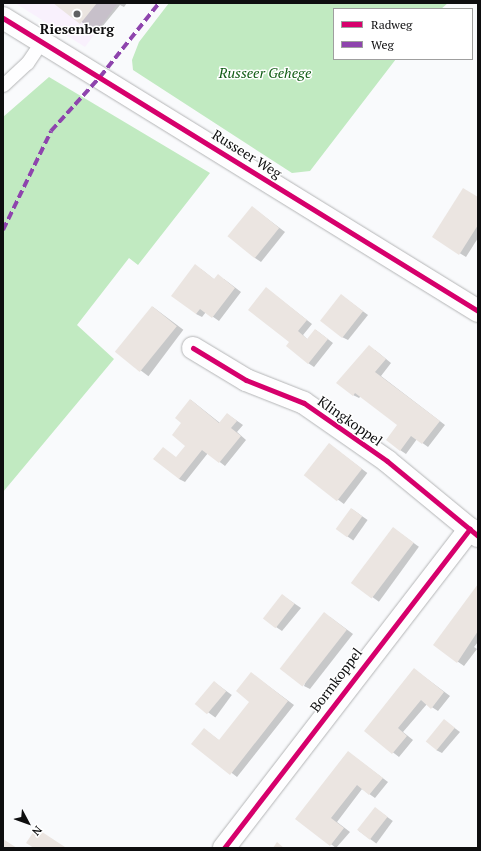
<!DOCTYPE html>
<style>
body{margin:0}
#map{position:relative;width:481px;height:851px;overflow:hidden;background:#f9fafc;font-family:"PT Serif",serif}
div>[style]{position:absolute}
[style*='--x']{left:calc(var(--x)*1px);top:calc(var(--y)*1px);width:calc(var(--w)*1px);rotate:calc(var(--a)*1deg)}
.industrial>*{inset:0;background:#f9f1fd}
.forest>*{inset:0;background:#c1eac1}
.shadow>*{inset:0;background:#0003;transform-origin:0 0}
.building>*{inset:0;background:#ebe5e1;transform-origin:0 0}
.roads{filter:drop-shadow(0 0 1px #b4b5b6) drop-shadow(0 0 1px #b4b5b6)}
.lane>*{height:13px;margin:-6.5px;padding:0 6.5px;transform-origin:6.5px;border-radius:6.5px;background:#fefeff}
.street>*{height:22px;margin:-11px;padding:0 11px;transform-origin:11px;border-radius:11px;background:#fefeff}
.secondary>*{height:22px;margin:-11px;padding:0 11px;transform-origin:11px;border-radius:11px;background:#fefeff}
.quiet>*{height:4px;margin-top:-2px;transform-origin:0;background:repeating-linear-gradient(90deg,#8e44ad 0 8px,transparent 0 12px)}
.cycleway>*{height:5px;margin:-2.5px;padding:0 2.5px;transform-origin:2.5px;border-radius:2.5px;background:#d6006c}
.dots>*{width:11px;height:11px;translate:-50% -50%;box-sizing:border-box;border:2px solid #fff;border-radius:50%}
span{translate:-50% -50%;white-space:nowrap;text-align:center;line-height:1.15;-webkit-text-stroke:3px #fff;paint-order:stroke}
.poi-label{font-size:14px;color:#0e0e0f;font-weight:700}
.park-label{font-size:14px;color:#0f5b13;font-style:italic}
.street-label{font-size:14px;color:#0e0e0f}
.frame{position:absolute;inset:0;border:4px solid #0e0e0f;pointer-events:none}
.legend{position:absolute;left:333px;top:8px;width:140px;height:52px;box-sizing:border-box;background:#fff;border:1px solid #9f9f9f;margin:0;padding:5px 7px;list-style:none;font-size:12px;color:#0e0e0f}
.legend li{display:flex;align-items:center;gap:8px;height:20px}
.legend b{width:20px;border:1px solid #9f9f9f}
.north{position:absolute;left:8px;top:803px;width:40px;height:40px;-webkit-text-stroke:3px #fff;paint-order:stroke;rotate:131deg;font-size:11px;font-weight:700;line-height:16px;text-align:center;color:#0e0e0f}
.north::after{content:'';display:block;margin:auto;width:14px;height:18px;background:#0e0e0f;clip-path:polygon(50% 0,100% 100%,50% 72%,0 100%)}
</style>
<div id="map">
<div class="industrial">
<div style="clip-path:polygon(15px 3px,118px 3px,85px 47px)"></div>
</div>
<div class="forest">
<div style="clip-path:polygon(169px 3px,448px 3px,441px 9px,334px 9px,334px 59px,396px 59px,310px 171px,292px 173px,133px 70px,132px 60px,139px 42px)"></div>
<div style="clip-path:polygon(49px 77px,210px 173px,138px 265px,129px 258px,77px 325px,114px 359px,3px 492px,3px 117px)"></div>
</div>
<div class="shadow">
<div style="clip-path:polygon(55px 3px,127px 3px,124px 7px,120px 5px,97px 33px)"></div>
<div style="clip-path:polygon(478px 198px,478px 238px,466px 257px,433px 237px)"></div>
<div style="clip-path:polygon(252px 207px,285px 232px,261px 262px,255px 258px)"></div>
<div style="clip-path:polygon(201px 269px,215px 280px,224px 279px,241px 292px,219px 321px,206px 312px,202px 317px,196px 314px)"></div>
<div style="clip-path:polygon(266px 288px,312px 324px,303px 335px,308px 340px,316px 330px,333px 343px,314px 367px,308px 363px)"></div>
<div style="clip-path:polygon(341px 295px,368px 315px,348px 340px,342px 337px)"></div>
<div style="left:153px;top:307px;width:38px;height:58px;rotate:37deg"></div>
<div style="clip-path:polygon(375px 350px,391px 363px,381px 376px,445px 425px,428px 447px,417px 439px,406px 454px,400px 450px,399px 425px,361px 396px,359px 398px,353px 395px)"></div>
<div style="clip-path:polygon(191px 400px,220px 423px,227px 414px,233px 418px,243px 425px,237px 432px,246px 440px,225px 466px,208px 453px,185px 482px,179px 479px,176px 458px,186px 446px,183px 423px)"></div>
<div style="left:329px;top:444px;width:48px;height:39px;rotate:37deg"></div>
<div style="left:352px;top:509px;width:19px;height:25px;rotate:35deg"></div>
<div style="left:393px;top:528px;width:32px;height:68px;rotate:36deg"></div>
<div style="clip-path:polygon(478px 586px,478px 642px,474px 647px,477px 649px,464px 666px,434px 645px)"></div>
<div style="clip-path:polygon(282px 595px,301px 608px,282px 631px,276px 627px)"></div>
<div style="clip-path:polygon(330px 617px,353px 634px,310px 689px,304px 686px)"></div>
<div style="clip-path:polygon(414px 669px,450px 696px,438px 711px,427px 704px,403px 732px,413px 740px,399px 757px,365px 731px)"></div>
<div style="clip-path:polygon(251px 673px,294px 705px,237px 777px,193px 743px,204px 729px,220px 741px,251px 702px)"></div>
<div style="left:214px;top:682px;width:22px;height:28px;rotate:36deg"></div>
<div style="clip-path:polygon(445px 721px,460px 732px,442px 753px,436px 750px)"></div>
<div style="clip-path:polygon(348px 752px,388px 782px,375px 798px,362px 789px,337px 822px,350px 832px,336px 848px,297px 818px)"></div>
<div style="left:375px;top:808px;width:22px;height:28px;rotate:36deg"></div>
</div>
<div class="building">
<div style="clip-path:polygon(53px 3px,97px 3px,80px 24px)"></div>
<div style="clip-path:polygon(463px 188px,478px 197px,478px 225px,459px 255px,432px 237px)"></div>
<div style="left:252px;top:206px;width:35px;height:39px;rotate:39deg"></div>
<div style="clip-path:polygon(195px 264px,214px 279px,218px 274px,235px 288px,212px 318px,200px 309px,196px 314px,171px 296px)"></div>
<div style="clip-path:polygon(266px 287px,307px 320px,298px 331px,307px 339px,315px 329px,328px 339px,308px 364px,286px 346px,289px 342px,248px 310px)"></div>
<div style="left:341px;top:294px;width:28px;height:34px;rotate:38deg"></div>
<div style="left:152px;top:306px;width:32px;height:59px;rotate:39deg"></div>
<div style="clip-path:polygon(369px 345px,386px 359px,375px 372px,440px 421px,422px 444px,411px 436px,400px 451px,386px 440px,397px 425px,355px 393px,353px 396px,336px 383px)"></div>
<div style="clip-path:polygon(190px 399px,219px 423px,227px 413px,237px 421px,231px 428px,241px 436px,219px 463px,202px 450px,179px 479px,153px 459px,163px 447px,176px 457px,185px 446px,172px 435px,181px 423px,175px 418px)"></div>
<div style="left:329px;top:443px;width:42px;height:41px;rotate:38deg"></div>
<div style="left:351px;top:508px;width:14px;height:26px;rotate:36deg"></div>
<div style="left:393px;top:527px;width:26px;height:70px;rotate:37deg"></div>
<div style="clip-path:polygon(478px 584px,478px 631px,457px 663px,433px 645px)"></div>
<div style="left:282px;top:594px;width:16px;height:31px;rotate:38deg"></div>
<div style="left:324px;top:612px;width:29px;height:72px;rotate:38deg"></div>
<div style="clip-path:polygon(414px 668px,444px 692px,431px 709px,421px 700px,398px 728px,407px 736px,392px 754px,364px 731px)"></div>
<div style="clip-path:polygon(251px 672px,288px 701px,230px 775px,191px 744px,204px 728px,219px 740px,249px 702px,236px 691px)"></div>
<div style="left:214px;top:681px;width:16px;height:30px;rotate:40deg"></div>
<div style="left:444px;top:719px;width:14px;height:29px;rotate:39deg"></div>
<div style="clip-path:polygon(348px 751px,383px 778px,369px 795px,357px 785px,331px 818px,344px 828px,330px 846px,295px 819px)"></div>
<div style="left:375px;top:807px;width:16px;height:29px;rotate:38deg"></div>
<div style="clip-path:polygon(36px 828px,65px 847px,65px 848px,34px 848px,26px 843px)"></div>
<div style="clip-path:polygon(3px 839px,17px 848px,3px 848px)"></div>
<div style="clip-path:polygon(277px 842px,284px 848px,273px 848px)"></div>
</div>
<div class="roads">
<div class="lane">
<div style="--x:3;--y:85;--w:33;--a:-43"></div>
<div style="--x:27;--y:63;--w:27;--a:-56"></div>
</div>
<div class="street">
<div style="--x:193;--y:348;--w:62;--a:31.1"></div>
<div style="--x:246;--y:380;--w:62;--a:21.6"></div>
<div style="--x:304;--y:403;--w:101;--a:34.9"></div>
<div style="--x:387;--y:461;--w:118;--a:39.5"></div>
<div style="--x:224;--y:848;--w:403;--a:-52.4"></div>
</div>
<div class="secondary">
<div style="--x:3;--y:18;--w:558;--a:31.67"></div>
</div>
</div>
<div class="quiet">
<div style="--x:3;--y:230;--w:110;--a:-64.1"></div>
<div style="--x:51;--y:131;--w:73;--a:-47.8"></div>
<div style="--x:100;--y:77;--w:95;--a:-51.4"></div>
</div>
<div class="cycleway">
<div style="--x:3;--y:18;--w:558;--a:31.67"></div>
<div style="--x:193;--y:348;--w:62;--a:31.1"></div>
<div style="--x:246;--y:380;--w:62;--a:21.6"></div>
<div style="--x:304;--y:403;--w:101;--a:34.9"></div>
<div style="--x:387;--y:461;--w:118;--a:39.5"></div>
<div style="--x:224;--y:848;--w:403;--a:-52.4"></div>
</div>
<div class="dots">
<div style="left:77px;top:14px;background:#606162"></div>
</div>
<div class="poi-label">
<span style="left:77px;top:29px">Riesenberg</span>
</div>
<div class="park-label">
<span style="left:265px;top:73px">Russeer Gehege</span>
</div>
<div class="street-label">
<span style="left:247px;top:154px;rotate:32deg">Russeer Weg</span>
<span style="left:350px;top:421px;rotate:35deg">Klingkoppel</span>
<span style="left:336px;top:680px;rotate:-53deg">Bormkoppel</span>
</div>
<div class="frame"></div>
<ul class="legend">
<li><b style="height:5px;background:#d6006c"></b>Radweg</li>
<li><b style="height:5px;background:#8e44ad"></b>Weg</li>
</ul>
<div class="north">N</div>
</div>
